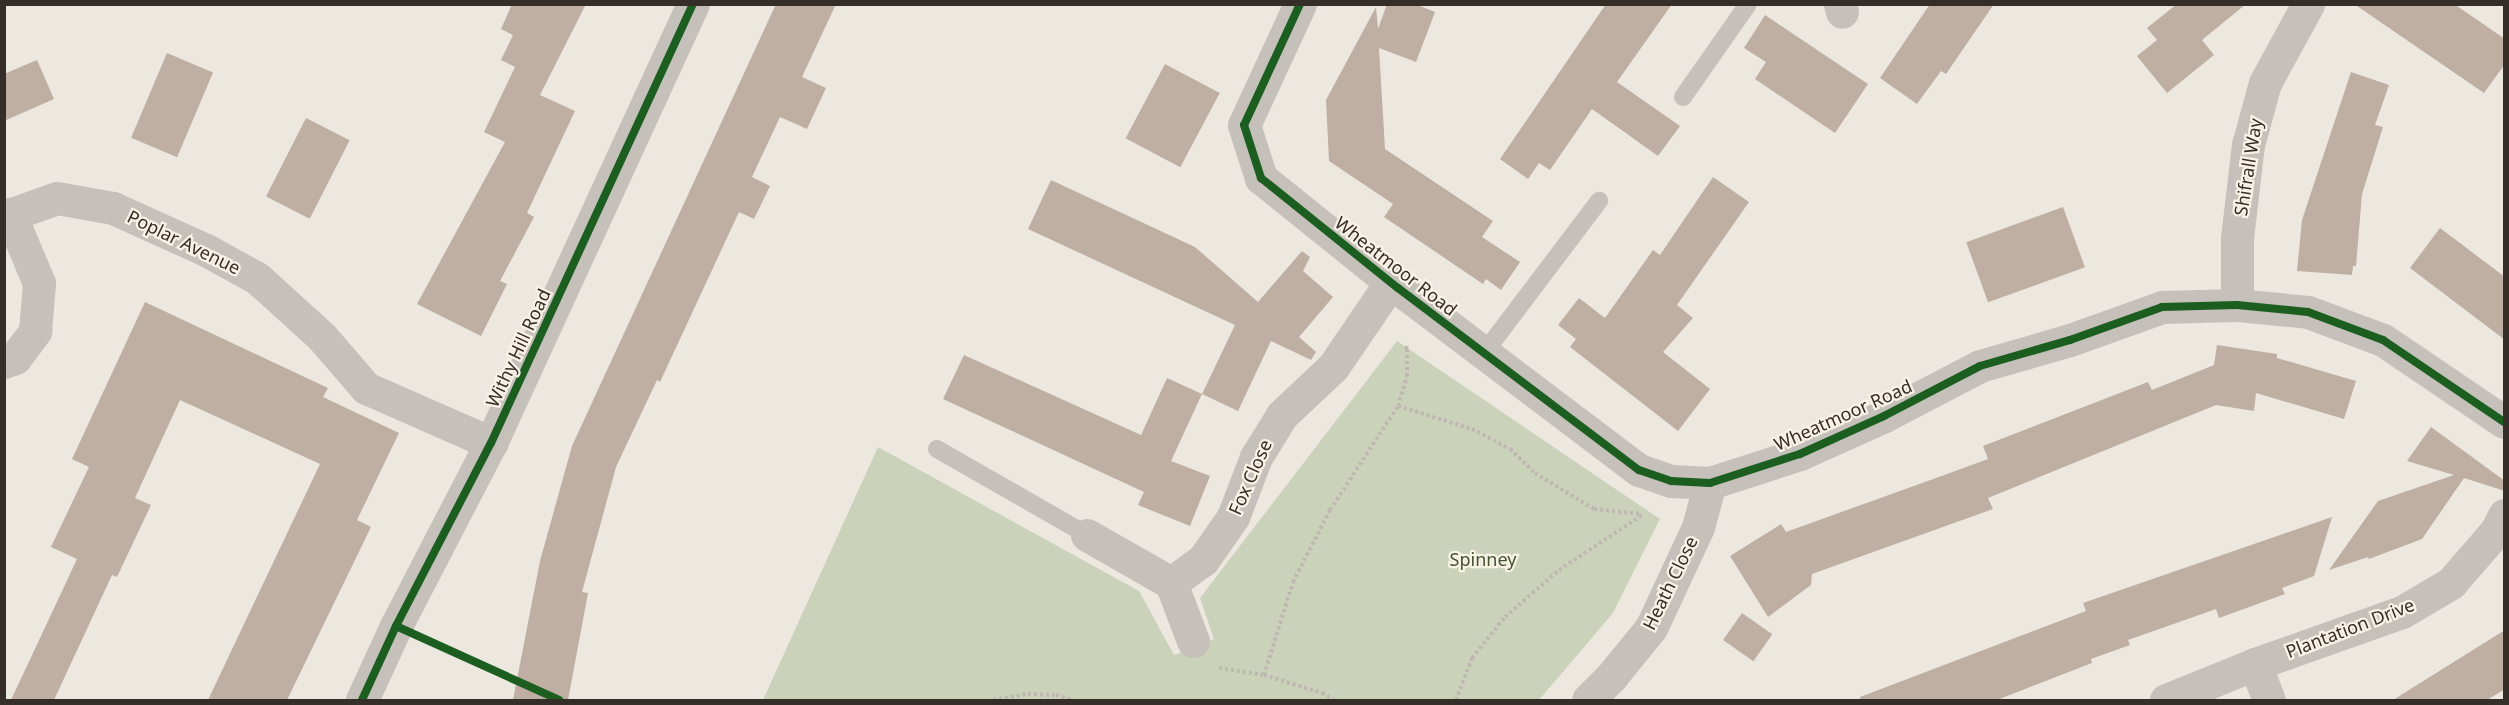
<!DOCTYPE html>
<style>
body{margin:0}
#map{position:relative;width:2509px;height:705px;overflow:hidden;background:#ece8e0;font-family:"Noto Sans",sans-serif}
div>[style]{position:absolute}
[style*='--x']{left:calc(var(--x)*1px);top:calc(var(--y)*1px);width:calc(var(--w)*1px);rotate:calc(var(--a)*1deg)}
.green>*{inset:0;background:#cbd2ba}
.building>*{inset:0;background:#bfaea2;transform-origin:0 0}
.path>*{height:4px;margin-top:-2px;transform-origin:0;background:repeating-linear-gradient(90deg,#beb8b1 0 3px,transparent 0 6px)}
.lane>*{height:18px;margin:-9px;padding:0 9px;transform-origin:9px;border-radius:9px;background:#c5c0b9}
.street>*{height:33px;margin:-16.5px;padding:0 16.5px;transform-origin:16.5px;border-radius:16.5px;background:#c5c0b9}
.cycleway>*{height:8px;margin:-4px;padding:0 4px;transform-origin:4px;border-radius:4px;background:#1b5e20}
span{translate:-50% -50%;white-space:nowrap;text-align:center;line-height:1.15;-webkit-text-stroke:4.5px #f9f2e7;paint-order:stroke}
.street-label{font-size:18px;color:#352d27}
.park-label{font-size:18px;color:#41532c}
.frame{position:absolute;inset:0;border:6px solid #352d27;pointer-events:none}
</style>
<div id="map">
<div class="green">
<div style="clip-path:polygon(1397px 341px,1660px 519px,1613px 613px,1539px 700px,763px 700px,878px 447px,1139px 591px,1174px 655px,1214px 639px,1200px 598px)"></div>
</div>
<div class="building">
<div style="clip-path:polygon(512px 4px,586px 4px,540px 95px,575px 111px,527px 213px,534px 217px,500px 281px,507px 284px,481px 336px,417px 304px,505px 142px,484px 132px,515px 67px,501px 60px,513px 35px,501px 29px)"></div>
<div style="clip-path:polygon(776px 4px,836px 4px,802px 77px,826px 88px,807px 129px,780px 117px,752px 177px,770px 186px,754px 219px,739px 212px,660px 382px,657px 380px,616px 467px,582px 592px,588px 593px,568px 700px,513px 700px,540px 561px,572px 446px)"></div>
<div style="clip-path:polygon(1387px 4px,1415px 4px,1435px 12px,1416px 62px,1379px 48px,1385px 149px,1493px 221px,1482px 237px,1520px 262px,1501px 290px,1486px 279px,1483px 284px,1384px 217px,1393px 204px,1329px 161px,1326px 100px,1376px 7px,1378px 29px)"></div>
<div style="clip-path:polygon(1606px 4px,1672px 4px,1617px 82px,1680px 126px,1658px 156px,1592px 109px,1550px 170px,1539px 163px,1528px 179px,1500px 159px)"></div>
<div style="clip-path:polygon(1930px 4px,1994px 4px,1946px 74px,1941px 71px,1917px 104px,1880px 78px)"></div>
<div style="clip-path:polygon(2177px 4px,2246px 4px,2202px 40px,2214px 55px,2167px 93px,2137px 56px,2157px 40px,2147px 28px)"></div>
<div style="clip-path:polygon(2354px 4px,2454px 4px,2505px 39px,2505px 64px,2484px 93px)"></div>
<div style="clip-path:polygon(1765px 15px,1868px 84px,1835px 133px,1755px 79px,1766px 62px,1744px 48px)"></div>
<div style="left:167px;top:53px;width:50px;height:92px;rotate:23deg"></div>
<div style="clip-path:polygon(37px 60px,54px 99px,4px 121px,4px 74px)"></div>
<div style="left:1165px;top:64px;width:62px;height:84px;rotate:28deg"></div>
<div style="clip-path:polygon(2351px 72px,2389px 85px,2375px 125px,2383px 127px,2362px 194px,2356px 266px,2353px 266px,2352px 275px,2297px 271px,2302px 220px)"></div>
<div style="left:306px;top:118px;width:49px;height:88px;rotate:27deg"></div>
<div style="clip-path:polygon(1713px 177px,1749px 202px,1677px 305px,1693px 318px,1663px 352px,1710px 389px,1678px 431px,1570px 347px,1576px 339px,1558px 325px,1579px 298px,1605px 318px,1653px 250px,1660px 255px)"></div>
<div style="clip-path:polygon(1051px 180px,1195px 247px,1258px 302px,1302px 251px,1310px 257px,1303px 271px,1333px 297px,1299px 337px,1316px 352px,1311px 360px,1271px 341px,1238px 411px,1202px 394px,1235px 325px,1028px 229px)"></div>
<div style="left:2063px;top:207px;width:64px;height:103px;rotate:70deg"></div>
<div style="clip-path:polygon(2440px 228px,2505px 277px,2505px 340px,2410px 268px)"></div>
<div style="clip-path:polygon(145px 302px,328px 388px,323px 397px,399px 433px,357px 520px,371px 527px,287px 700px,208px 700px,320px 464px,180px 400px,135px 498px,151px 505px,117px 577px,112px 575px,54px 700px,11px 700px,77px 559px,51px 547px,89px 467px,72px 459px)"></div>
<div style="clip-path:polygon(2217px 345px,2277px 354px,2277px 358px,2356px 381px,2344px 419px,2256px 393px,2254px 411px,2216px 405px,1988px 498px,1993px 509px,1812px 574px,1811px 585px,1768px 617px,1730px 556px,1781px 524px,1786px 532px,1936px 478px,1988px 459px,1983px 446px,2148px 382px,2152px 390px,2214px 365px)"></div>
<div style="clip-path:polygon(964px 355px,1141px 435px,1167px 378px,1202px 394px,1171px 461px,1210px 476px,1190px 526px,1138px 505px,1144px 492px,943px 399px)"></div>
<div style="clip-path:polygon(2431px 427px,2505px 481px,2505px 491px,2464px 478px,2422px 539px,2369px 559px,2368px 557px,2329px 570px,2378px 501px,2454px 475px,2407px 461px)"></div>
<div style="clip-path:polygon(2332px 517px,2314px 576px,2282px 588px,2285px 594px,2219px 618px,2216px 609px,2128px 640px,2130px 645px,2091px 659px,2092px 663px,1997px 700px,1860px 700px,1860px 697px,2086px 611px,2083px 603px)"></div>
<div style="left:1742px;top:613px;width:37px;height:33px;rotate:35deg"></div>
<div style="clip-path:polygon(2505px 630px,2505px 689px,2487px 700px,2393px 700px)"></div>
</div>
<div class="path">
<div style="--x:1398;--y:406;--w:77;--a:17.3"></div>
<div style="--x:1472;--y:429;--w:43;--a:27.8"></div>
<div style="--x:1510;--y:449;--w:35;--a:44"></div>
<div style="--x:1535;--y:473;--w:69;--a:31.4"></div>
<div style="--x:1594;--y:509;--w:48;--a:5.9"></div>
<div style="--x:1219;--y:668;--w:46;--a:8.8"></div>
<div style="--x:1264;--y:675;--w:61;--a:17.2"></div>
<div style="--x:1322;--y:693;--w:14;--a:30"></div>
<div style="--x:1264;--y:675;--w:97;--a:-72.7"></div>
<div style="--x:1293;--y:582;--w:81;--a:-62.8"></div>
<div style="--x:1330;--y:510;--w:124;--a:-56.8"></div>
<div style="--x:1398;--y:406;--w:31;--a:-73"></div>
<div style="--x:1407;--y:376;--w:27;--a:-90"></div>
<div style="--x:1407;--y:349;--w:5;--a:-112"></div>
<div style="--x:993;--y:700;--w:36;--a:-10"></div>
<div style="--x:1028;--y:694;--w:28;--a:2"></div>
<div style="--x:1056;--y:695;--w:17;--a:17"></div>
<div style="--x:1456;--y:700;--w:45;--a:-69.1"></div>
<div style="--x:1472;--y:658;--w:53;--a:-51.2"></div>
<div style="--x:1505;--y:617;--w:72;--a:-41"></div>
<div style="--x:1559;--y:570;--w:100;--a:-33.5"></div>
</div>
<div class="lane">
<div style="--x:1683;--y:97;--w:113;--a:-55"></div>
<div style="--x:1484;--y:353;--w:191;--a:-52.9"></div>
<div style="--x:937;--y:449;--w:173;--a:29.8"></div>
</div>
<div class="street">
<div style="--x:1300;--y:4;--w:133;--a:114.8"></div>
<div style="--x:1244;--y:125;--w:56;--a:72.2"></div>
<div style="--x:1261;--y:178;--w:176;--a:38.8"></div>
<div style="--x:1398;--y:288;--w:302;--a:37.1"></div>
<div style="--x:1639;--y:470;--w:34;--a:19"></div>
<div style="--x:1671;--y:481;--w:39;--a:3"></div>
<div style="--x:1710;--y:483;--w:95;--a:-17.9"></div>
<div style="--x:1800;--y:454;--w:92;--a:-24.3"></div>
<div style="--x:1884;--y:416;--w:108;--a:-27.5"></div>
<div style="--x:1980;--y:366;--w:94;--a:-16.1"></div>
<div style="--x:2070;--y:340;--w:98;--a:-19.7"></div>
<div style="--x:2162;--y:307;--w:75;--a:-1.5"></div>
<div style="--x:2237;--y:305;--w:71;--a:5.6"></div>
<div style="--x:2308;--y:312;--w:80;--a:20.5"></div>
<div style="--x:2383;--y:340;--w:146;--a:34.1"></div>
<div style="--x:1840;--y:4;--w:8;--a:76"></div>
<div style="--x:4;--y:217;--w:56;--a:-19.7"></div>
<div style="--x:57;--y:198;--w:57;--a:10.1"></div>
<div style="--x:113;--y:208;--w:102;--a:24.3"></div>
<div style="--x:206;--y:250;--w:58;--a:28.8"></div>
<div style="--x:257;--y:278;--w:88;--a:42.2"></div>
<div style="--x:322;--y:337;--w:67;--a:49.2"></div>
<div style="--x:366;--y:388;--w:137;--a:23.7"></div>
<div style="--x:2237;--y:305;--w:67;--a:-90"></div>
<div style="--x:2237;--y:238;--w:94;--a:-83.3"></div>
<div style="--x:2248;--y:145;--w:64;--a:-74.7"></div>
<div style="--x:2265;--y:83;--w:90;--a:-61.4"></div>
<div style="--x:4;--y:362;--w:12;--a:-20"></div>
<div style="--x:15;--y:358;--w:34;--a:-53"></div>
<div style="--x:35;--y:331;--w:48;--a:-85.2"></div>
<div style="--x:39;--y:283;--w:75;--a:-112.8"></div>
<div style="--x:1087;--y:535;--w:97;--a:29.7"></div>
<div style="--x:1171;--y:583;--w:62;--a:69.2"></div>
<div style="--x:1171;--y:583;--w:39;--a:-36"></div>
<div style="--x:1203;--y:560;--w:52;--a:-55.1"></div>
<div style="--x:1233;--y:517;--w:64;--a:-69"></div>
<div style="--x:1256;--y:457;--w:49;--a:-58.2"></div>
<div style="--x:1282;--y:415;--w:70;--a:-43.3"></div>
<div style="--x:1333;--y:367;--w:103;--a:-55.7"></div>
<div style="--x:2255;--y:664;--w:39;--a:69"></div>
<div style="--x:362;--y:700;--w:81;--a:-65.3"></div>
<div style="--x:396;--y:626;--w:206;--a:-62.6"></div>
<div style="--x:491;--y:443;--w:483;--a:-65.3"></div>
<div style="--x:1588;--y:700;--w:33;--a:-45"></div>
<div style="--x:1611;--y:677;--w:63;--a:-50.8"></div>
<div style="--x:1651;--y:628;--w:111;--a:-65"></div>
<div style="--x:1698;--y:527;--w:46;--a:-74.7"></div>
<div style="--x:2166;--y:700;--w:96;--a:-22"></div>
<div style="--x:2255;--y:664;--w:156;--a:-19.5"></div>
<div style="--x:2402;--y:612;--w:57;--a:-30.6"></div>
<div style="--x:2451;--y:583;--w:69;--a:-49.1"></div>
<div style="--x:2496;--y:531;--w:18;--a:-63"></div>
</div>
<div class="cycleway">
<div style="--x:1300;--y:4;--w:133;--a:114.8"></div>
<div style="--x:1244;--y:125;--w:56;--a:72.2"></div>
<div style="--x:1261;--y:178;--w:176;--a:38.8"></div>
<div style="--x:1398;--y:288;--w:302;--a:37.1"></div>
<div style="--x:1639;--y:470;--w:34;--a:19"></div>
<div style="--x:1671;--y:481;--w:39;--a:3"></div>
<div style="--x:1710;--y:483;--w:95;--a:-17.9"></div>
<div style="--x:1800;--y:454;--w:92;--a:-24.3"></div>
<div style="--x:1884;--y:416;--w:108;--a:-27.5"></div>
<div style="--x:1980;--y:366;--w:94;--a:-16.1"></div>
<div style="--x:2070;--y:340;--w:98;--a:-19.7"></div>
<div style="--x:2162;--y:307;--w:75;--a:-1.5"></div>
<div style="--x:2237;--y:305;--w:71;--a:5.6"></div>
<div style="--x:2308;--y:312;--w:80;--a:20.5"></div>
<div style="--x:2383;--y:340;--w:146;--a:34.1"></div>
<div style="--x:396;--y:626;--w:179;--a:24.4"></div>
<div style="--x:362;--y:700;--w:81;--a:-65.3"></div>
<div style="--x:396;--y:626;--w:206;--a:-62.6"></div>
<div style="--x:491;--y:443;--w:483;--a:-65.3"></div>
</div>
<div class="street-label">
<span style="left:2248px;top:167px;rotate:-81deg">Shifrall Way</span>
<span style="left:184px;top:242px;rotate:26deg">Poplar Avenue</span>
<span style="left:1396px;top:266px;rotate:38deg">Wheatmoor Road</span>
<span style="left:518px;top:348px;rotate:-65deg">Withy Hill Road</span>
<span style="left:1843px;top:415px;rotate:-24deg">Wheatmoor Road</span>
<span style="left:1250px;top:477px;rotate:-66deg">Fox Close</span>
<span style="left:1670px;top:583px;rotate:-64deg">Heath Close</span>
<span style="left:2350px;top:628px;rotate:-21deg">Plantation Drive</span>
</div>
<div class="park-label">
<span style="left:1483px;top:559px">Spinney</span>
</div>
<div class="frame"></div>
</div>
